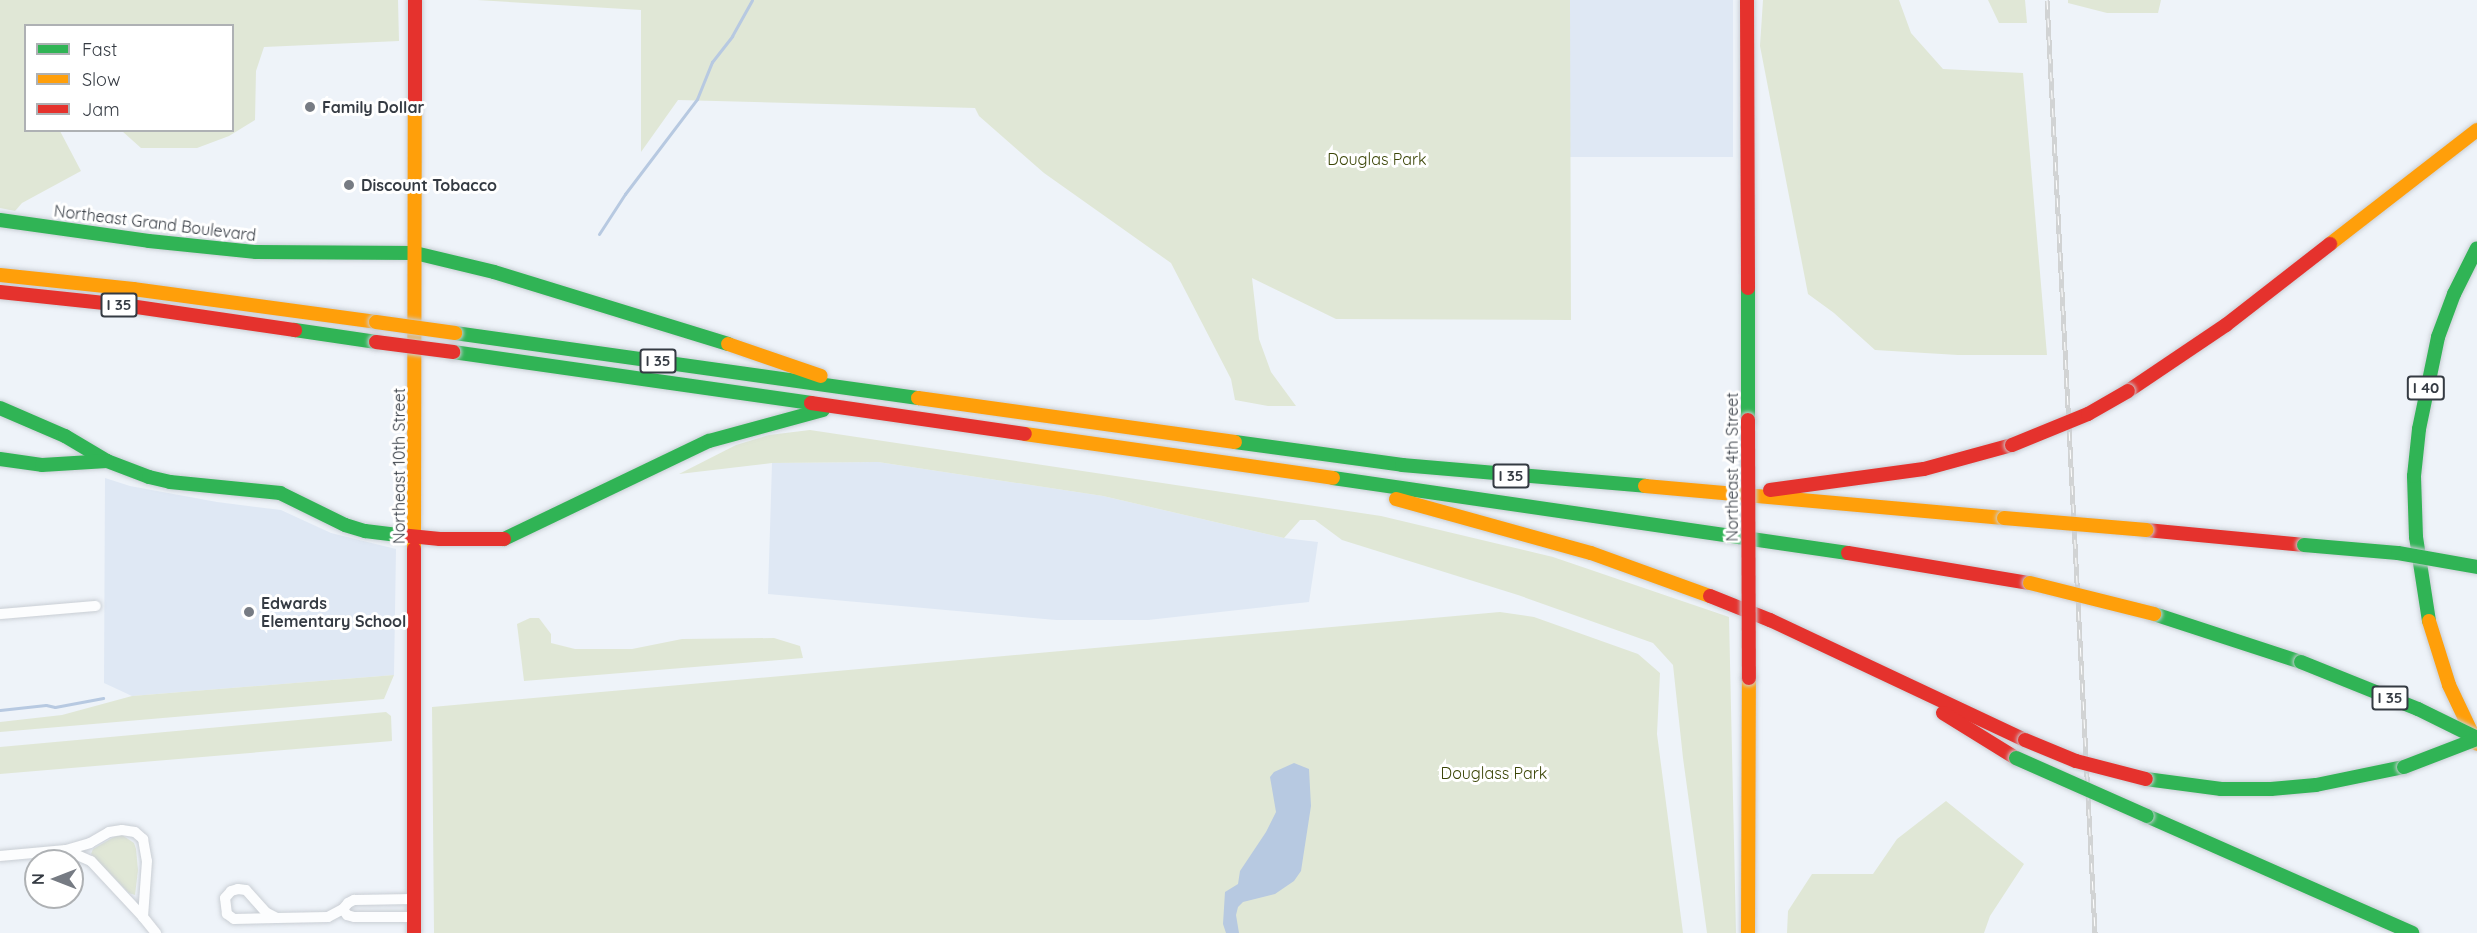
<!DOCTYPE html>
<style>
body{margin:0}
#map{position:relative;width:2477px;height:933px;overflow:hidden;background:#eef3f9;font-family:Quicksand,sans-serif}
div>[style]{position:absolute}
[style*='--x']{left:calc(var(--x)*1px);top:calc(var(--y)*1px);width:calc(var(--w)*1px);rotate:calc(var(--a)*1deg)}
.built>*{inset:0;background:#dfe8f4;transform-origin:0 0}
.green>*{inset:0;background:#e0e7d6}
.water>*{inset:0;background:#b7c9e1}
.stream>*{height:3px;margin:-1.5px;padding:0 1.5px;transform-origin:1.5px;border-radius:1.5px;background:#b7c9e1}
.roads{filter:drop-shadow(0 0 2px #c9ced4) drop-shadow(0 0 2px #c9ced4)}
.street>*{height:10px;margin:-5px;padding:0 5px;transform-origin:5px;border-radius:5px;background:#fcfdfe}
.fast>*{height:14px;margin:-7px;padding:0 7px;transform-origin:7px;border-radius:7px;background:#30b455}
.slow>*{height:14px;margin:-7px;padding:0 7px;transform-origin:7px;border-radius:7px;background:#ff9f0a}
.jam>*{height:14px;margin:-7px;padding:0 7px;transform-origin:7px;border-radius:7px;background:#e5322d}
.rail>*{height:5px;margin-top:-2.5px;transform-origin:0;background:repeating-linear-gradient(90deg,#fff 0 9px,#d1d3d4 0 18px);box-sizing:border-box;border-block:2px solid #d1d3d4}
.bridges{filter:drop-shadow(0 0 2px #c9ced4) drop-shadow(0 0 2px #c9ced4)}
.fast-bridge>*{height:14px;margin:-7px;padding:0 7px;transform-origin:7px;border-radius:7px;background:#30b455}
.slow-bridge>*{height:14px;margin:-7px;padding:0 7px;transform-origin:7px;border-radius:7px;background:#ff9f0a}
.jam-bridge>*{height:14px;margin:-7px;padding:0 7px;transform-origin:7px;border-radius:7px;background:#e5322d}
.dots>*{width:16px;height:16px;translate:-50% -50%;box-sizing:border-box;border:3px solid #fff;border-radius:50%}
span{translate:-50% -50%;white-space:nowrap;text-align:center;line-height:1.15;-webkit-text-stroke:6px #fff;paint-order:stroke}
.shield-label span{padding:2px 4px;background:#fff;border:2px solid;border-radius:4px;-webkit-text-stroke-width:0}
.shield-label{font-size:15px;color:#353b43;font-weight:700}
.poi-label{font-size:16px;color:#353b43;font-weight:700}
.left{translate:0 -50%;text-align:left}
.park-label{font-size:16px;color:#3b4506}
.street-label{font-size:16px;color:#353b43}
.legend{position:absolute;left:24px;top:24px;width:210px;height:108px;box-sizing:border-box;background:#fff;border:2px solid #aeb1b4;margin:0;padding:8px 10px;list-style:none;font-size:18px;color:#353b43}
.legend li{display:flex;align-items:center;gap:12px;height:30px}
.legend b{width:30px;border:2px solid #aeb1b4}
.north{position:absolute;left:24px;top:849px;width:60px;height:60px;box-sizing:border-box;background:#fff;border:2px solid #aeb1b4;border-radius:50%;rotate:270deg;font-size:16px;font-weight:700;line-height:24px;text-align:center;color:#353b43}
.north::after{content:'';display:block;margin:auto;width:21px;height:27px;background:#767b83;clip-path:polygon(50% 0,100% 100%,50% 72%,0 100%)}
</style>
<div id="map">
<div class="built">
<div style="left:1570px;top:0;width:163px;height:157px"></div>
<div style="clip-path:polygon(878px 462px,1103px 496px,1284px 538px,1318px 542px,1309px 602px,1148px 620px,1056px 620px,768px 594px,772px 463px)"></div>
<div style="clip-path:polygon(105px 478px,130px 486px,217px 502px,281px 510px,331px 533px,396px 549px,394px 675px,132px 696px,104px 683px)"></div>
</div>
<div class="green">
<div style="clip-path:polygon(0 0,398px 0,399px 41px,264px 47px,256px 71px,255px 120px,229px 136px,197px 148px,141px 148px,122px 131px,232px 130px,232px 26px,26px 26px,26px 130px,60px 131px,81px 171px,22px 203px,15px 211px,0 208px)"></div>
<div style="clip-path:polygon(477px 0,1570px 0,1571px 320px,1336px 319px,1252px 278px,1259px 339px,1271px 372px,1296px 406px,1268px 406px,1235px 400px,1231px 379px,1171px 263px,1044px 173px,979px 116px,975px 108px,678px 100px,641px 152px,641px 10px)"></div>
<div style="clip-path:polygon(1763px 0,1899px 0,1911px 33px,1943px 69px,2023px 73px,2047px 355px,1958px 355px,1875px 350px,1834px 313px,1808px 294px,1760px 46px)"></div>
<div style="clip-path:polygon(1988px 0,2025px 0,2027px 23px,1999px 23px)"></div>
<div style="clip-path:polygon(2068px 0,2161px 0,2158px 13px,2107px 13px,2068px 3px)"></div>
<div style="clip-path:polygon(810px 430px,1381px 516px,1553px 557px,1729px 617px,1736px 933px,1707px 933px,1683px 758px,1673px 665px,1653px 643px,1518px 595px,1342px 540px,1315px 520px,1300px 520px,1284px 538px,1103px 496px,878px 462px,772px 463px,679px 474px,736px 445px,769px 435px)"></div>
<div style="clip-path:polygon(1500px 612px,1534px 617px,1638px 654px,1660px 673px,1657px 734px,1683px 933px,434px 933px,432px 707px)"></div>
<div style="clip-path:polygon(530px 618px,539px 618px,551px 634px,551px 643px,575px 649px,632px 649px,682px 639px,774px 638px,800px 646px,803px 658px,524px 681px,517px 624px)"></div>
<div style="clip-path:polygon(394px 675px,384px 699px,0 732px,0 722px,62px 715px,132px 696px)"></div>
<div style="clip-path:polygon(386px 712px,391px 716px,392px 741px,0 774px,0 747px)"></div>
<div style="clip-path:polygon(1946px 801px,2024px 864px,1990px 916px,1984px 933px,1787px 933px,1788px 911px,1812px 874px,1873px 874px,1897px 839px)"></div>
<div style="clip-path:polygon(122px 835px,134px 843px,136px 849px,138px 870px,135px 895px,129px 893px,91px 854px,93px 849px,114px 837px)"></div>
</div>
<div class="water">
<div style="clip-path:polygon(1294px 763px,1309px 769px,1311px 806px,1301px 871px,1294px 881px,1275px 894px,1243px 902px,1238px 907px,1236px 915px,1239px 933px,1226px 933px,1223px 924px,1225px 892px,1238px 884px,1240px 871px,1266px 832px,1276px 812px,1270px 777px,1274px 772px)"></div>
</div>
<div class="stream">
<div style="--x:599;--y:234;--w:48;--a:-57"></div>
<div style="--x:625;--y:194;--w:119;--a:-52.8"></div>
<div style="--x:697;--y:99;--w:40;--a:-68"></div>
<div style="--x:712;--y:62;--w:33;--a:-52"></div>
<div style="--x:732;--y:36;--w:41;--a:-60.9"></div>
<div style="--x:0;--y:710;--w:46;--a:-6.2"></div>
<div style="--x:46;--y:705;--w:9;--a:13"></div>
<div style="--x:55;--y:707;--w:49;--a:-10.6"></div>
</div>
<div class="roads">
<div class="street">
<div style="--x:0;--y:614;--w:96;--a:-4.8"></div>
<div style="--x:66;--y:850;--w:27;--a:24"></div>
<div style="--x:91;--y:861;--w:76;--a:47.1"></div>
<div style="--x:0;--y:856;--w:66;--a:-5.2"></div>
<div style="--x:66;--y:850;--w:25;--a:-16"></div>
<div style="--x:90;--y:843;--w:22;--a:-30"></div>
<div style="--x:109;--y:832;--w:13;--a:-9"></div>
<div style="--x:122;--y:830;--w:13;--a:9"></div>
<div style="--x:135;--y:832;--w:11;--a:41"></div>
<div style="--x:143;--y:839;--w:22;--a:80"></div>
<div style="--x:147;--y:861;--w:56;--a:94.1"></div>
<div style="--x:143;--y:917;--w:21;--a:51"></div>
<div style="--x:414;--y:917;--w:60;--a:180"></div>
<div style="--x:354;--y:917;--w:7;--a:-164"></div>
<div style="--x:347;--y:915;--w:7;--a:-124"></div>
<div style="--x:343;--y:909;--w:8;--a:-50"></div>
<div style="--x:348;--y:903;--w:7;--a:-27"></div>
<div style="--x:354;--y:900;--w:60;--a:-1"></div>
<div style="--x:277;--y:918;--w:43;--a:178.7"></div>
<div style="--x:234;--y:919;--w:9;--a:-144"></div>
<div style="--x:227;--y:914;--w:16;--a:-97"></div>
<div style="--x:225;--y:898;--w:9;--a:-49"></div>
<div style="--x:231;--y:891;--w:7;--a:-16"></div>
<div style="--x:238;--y:889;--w:8;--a:7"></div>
<div style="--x:246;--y:890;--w:31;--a:48"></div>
<div style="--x:267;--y:913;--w:11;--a:27"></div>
<div style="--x:277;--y:918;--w:51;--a:-1.1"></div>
<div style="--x:328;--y:917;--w:17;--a:-28"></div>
</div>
<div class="fast">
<div style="--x:0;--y:220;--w:150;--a:8"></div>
<div style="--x:149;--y:241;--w:108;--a:5.9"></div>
<div style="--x:256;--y:252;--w:159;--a:0.4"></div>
<div style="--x:415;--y:253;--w:81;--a:13.5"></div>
<div style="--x:494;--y:272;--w:245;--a:17.1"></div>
<div style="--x:1748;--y:288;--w:132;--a:90"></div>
<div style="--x:295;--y:330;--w:82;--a:8.4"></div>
<div style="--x:455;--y:333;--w:468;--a:8"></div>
<div style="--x:453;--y:352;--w:362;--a:8.1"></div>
<div style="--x:0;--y:408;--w:71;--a:23.3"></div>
<div style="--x:65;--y:436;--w:49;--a:30.8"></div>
<div style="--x:107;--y:461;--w:45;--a:20.9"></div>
<div style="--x:149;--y:477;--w:22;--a:13"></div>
<div style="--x:170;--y:482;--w:111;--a:5.7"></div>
<div style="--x:280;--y:493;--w:72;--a:26.2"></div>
<div style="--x:345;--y:525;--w:21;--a:17"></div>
<div style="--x:365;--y:531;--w:35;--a:7"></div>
<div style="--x:1235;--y:442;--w:169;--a:7.8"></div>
<div style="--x:1402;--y:465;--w:244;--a:4.9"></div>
<div style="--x:0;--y:459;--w:42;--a:8.1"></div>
<div style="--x:42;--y:465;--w:65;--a:-3.5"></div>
<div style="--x:1333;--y:478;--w:520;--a:8.29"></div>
<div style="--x:504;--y:539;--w:227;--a:-25.6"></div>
<div style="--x:709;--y:441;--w:118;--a:-15.2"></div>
<div style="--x:2154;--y:614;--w:155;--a:18.1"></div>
<div style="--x:2429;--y:621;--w:85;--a:-98.8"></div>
<div style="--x:2416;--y:537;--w:61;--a:-91.9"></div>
<div style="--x:2414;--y:476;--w:47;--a:-83.9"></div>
<div style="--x:2419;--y:429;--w:94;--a:-78.3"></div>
<div style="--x:2438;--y:337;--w:46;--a:-69.6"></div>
<div style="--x:2454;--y:294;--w:51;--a:-63.4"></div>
<div style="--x:2146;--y:779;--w:76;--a:7.6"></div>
<div style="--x:2221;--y:789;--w:50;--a:0"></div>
<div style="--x:2271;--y:789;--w:45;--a:-5.1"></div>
<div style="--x:2316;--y:785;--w:90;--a:-11.6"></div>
<div style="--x:2147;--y:816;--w:290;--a:23.8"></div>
</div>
<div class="slow">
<div style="--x:2330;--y:244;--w:186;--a:-37.8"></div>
<div style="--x:0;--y:275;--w:134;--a:6"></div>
<div style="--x:133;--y:289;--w:245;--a:7.7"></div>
<div style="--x:728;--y:344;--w:98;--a:19"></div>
<div style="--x:918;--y:398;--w:320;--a:7.9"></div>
<div style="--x:1025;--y:434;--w:311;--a:8.1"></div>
<div style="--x:1645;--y:486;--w:360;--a:5.1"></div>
<div style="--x:1396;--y:499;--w:202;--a:15.5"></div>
<div style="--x:1591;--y:553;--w:127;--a:19.9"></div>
<div style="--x:414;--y:549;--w:441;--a:-89.9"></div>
<div style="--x:2429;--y:621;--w:67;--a:72.6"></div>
<div style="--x:2449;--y:685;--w:65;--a:64.6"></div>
<div style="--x:1748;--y:933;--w:255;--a:-89.8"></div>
</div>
<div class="jam">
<div style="--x:1747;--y:0;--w:288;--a:89.8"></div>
<div style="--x:415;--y:108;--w:108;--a:-90"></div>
<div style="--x:0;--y:292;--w:124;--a:6"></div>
<div style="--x:123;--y:305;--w:174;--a:8.3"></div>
<div style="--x:2128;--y:391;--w:118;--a:-34"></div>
<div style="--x:2226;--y:325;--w:132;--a:-37.9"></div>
<div style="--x:811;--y:403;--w:216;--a:8.2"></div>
<div style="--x:1770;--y:490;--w:155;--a:-7.8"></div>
<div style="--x:1924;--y:469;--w:91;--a:-15.3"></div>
<div style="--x:2146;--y:530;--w:159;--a:5.4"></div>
<div style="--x:400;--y:535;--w:40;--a:5.7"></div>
<div style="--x:440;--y:539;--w:64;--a:0"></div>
<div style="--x:1848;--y:553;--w:184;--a:9.4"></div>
<div style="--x:1710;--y:596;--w:65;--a:21.8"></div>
<div style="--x:1770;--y:620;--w:282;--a:25.2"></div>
<div style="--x:1943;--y:713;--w:86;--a:31.7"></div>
<div style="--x:414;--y:933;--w:384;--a:-90"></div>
</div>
</div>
<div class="rail">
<div style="--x:2047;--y:0;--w:934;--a:87.05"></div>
</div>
<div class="bridges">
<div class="fast-bridge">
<div style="--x:2304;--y:545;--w:94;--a:4.9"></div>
<div style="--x:2398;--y:553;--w:80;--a:10"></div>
<div style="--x:2301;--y:662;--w:126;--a:21.9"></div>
<div style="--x:2418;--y:709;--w:66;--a:26.2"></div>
<div style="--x:2016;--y:758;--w:143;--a:23.9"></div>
<div style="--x:2404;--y:767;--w:78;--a:-21"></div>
</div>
<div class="slow-bridge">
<div style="--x:376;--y:322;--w:80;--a:7.9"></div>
<div style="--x:2004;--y:518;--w:143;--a:4.8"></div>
<div style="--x:2030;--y:583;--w:128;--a:14"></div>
</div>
<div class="jam-bridge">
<div style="--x:376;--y:342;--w:78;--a:7.4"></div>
<div style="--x:1748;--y:420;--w:258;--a:89.8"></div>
<div style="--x:2012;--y:445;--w:82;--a:-22.2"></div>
<div style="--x:2088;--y:414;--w:46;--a:-29.9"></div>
<div style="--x:2025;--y:740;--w:55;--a:22.4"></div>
<div style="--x:2076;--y:761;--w:72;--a:14.4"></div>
</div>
</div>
<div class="dots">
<div style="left:310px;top:107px;background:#767b83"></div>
<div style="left:349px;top:185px;background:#767b83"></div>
<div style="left:249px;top:612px;background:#767b83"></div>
</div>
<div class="shield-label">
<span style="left:119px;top:305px">I 35</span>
<span style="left:658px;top:361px">I 35</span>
<span style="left:2426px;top:388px">I 40</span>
<span style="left:1511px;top:476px">I 35</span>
<span style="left:2390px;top:698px">I 35</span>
</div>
<div class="poi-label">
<span class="left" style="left:322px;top:107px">Family Dollar</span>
<span class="left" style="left:361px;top:185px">Discount Tobacco</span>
<span class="left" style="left:261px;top:612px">Edwards<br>Elementary School</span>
</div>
<div class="park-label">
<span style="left:1377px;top:159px">Douglas Park</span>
<span style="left:1494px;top:773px">Douglass Park</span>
</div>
<div class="street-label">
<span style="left:155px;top:223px;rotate:7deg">Northeast Grand Boulevard</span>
<span style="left:399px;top:466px;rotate:-90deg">Northeast 10th Street</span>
<span style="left:1732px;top:467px;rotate:-90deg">Northeast 4th Street</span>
</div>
<ul class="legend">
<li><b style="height:8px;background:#30b455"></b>Fast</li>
<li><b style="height:8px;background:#ff9f0a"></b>Slow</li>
<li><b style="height:8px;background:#e5322d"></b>Jam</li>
</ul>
<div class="north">N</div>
</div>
